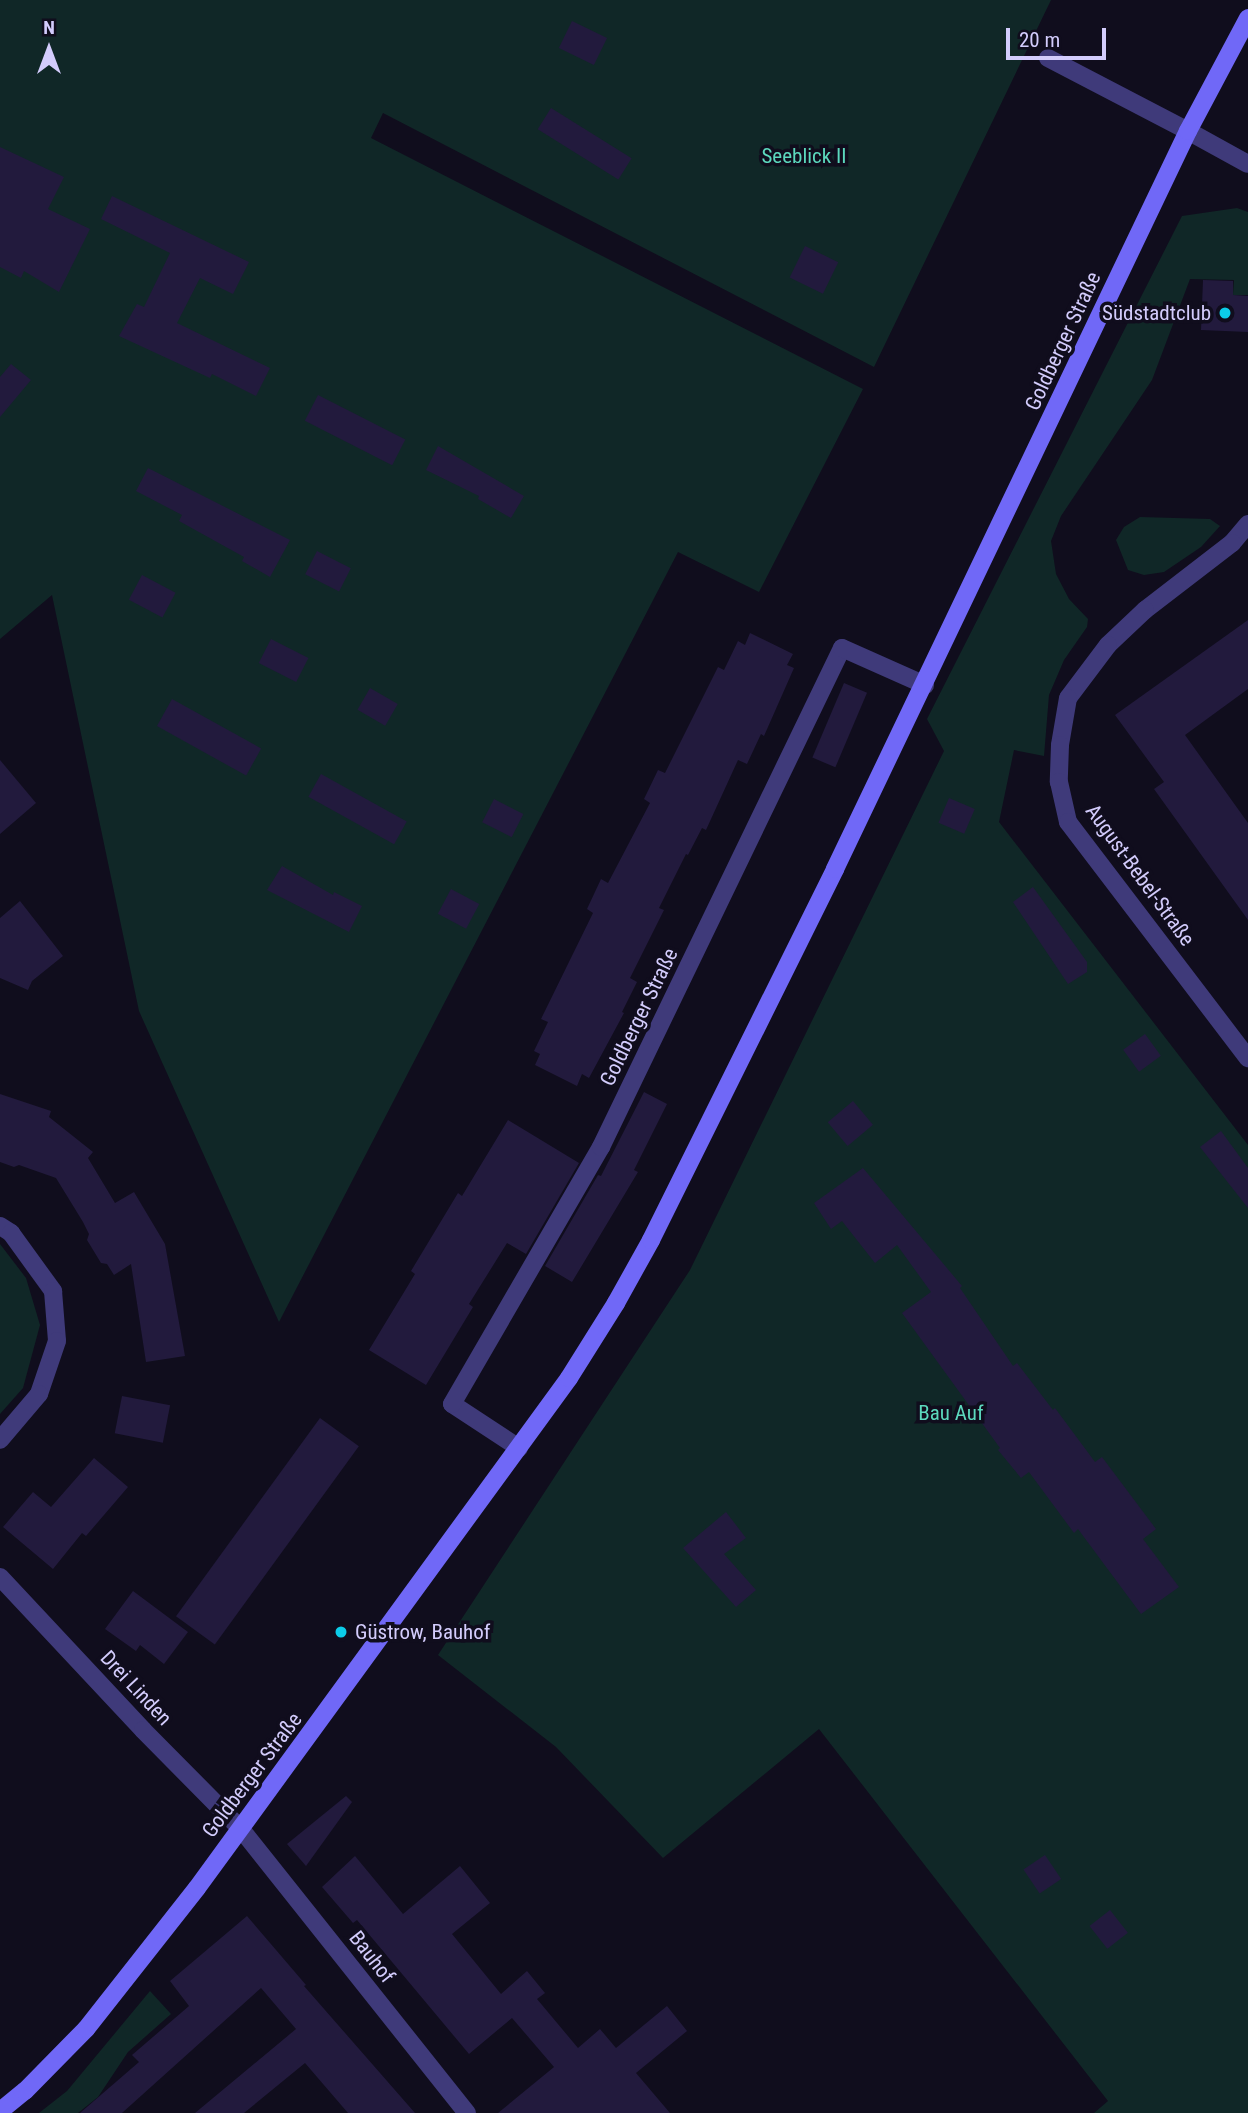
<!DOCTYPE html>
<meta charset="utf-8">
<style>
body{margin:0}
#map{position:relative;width:1248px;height:2113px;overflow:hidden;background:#100d1d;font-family:"Roboto Condensed",sans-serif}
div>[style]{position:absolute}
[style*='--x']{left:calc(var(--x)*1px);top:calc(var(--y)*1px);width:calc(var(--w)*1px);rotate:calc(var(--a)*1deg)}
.green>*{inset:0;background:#102727}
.building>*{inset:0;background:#221a3d;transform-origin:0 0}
.lane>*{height:18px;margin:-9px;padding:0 9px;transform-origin:9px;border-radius:9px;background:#3f3a7a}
.street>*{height:18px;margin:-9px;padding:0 9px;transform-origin:9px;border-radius:9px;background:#3f3a7a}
.secondary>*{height:18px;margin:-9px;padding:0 9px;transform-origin:9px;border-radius:9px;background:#7068f7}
.dots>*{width:19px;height:19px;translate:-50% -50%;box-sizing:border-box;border:4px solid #100d1d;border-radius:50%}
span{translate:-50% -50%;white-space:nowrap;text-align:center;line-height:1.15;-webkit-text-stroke:7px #100d1d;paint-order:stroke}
.park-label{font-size:21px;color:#5cd8bd}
.poi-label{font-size:21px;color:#d3ccfc}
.right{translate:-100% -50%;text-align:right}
.left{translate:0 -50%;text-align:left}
.street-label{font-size:21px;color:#d3ccfc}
.north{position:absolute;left:14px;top:14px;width:70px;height:70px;-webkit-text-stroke:5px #100d1d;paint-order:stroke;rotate:0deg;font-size:19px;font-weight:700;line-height:28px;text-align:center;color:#d3ccfc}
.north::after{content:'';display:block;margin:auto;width:24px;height:32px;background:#d3ccfc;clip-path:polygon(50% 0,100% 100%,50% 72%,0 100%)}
.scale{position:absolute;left:1006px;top:28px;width:100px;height:32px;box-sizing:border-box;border:4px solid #d3ccfc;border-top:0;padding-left:9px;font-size:21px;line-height:24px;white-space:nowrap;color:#d3ccfc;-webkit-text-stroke:5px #100d1d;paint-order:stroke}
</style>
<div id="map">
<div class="green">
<div style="clip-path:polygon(0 0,1051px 0,874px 367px,383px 113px,371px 138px,863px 389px,759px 592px,678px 552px,279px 1322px,139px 1011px,52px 595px,0 639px)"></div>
<div style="clip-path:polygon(1237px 208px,1248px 212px,1248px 295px,1233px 295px,1234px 280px,1190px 279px,1152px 380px,1061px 516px,1051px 541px,1056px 574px,1069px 599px,1088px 619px,1087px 627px,1064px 660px,1049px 695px,1044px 756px,1014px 750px,999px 822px,1248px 1145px,1248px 2113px,1094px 2113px,1108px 2101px,819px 1729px,663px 1858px,556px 1747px,438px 1655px,690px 1270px,944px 751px,927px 719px,1182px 216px)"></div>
<div style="clip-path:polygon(1140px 517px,1210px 519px,1220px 526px,1201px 547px,1164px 572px,1144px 575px,1128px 570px,1116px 540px,1124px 527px)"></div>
<div style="clip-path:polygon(0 1244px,26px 1278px,40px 1325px,23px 1388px,0 1414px)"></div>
<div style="clip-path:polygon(150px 1991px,171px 2014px,128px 2052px,98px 2097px,78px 2113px,39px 2113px,67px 2091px)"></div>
</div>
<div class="building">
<div style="left:572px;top:21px;width:39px;height:30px;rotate:26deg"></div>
<div style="left:551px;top:108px;width:95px;height:25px;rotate:32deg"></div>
<div style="clip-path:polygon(0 147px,64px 177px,48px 209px,90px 229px,59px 292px,24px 271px,21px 278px,0 267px)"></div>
<div style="clip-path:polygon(112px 196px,249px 262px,233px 294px,200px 278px,177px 323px,270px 368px,256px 396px,212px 374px,210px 378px,119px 336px,137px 304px,144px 307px,170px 253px,101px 219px)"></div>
<div style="left:805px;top:246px;width:37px;height:35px;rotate:26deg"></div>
<div style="clip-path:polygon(1203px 280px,1233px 281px,1233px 295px,1248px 296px,1248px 332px,1201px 330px)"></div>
<div style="clip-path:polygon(11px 364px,31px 380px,0 417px,0 377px)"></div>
<div style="left:318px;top:395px;width:98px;height:29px;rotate:27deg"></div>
<div style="clip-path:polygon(438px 446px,524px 496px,511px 518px,478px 499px,479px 496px,426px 470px)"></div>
<div style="clip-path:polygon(148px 468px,290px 540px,270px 577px,242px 561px,244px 557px,179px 521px,182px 515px,136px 491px)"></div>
<div style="left:317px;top:551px;width:38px;height:26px;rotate:27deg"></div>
<div style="left:142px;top:575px;width:38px;height:28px;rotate:28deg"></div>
<div style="clip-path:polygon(1248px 620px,1248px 689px,1185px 735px,1248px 823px,1248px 920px,1154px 789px,1164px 782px,1115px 715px)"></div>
<div style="clip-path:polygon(750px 633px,793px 654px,787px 665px,794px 668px,764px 736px,761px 734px,747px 764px,738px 760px,706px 830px,702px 828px,688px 855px,686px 854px,659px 908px,664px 910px,630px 978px,637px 982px,622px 1012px,624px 1013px,589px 1078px,582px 1074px,577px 1086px,535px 1065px,540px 1054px,534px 1051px,548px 1022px,541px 1019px,593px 913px,587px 909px,601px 879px,608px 883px,650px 803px,644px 799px,658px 770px,665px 773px,718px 667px,724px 670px,738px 641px,745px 645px)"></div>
<div style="left:271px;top:639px;width:42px;height:27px;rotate:27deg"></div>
<div style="left:844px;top:683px;width:25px;height:81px;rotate:23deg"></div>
<div style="left:370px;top:688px;width:32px;height:25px;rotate:30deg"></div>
<div style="left:172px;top:699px;width:102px;height:31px;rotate:29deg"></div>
<div style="clip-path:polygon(0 760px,36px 803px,0 834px)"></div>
<div style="left:321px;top:774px;width:98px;height:26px;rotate:29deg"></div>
<div style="left:949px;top:798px;width:28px;height:27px;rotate:23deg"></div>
<div style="left:494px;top:799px;width:33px;height:26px;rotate:27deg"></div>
<div style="clip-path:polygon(282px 866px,333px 895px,334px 892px,362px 906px,349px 932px,267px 890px)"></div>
<div style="clip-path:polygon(1033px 887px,1087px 962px,1087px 972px,1068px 984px,1013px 902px)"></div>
<div style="left:451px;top:889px;width:32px;height:28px;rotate:28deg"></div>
<div style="clip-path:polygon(20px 901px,63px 956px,32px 981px,28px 990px,0 978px,0 918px)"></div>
<div style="left:1145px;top:1034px;width:27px;height:27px;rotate:54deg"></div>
<div style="clip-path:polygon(644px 1092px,667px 1104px,634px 1170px,638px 1172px,572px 1282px,545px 1266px,598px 1175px,601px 1176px)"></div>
<div style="clip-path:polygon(0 1094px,51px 1111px,49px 1117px,93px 1152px,88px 1158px,115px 1203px,134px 1192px,165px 1244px,185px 1356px,146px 1362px,131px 1264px,114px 1275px,107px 1264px,101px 1263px,87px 1240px,89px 1234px,83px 1222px,56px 1178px,19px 1165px,14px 1167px,0 1162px)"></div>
<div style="left:853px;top:1101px;width:31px;height:33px;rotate:50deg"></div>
<div style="clip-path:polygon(508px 1120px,579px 1163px,526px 1254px,507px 1243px,469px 1304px,473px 1307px,426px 1385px,369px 1350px,415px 1274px,411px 1271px,458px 1193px,462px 1196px)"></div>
<div style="clip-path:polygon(1221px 1131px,1248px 1168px,1248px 1208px,1200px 1147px)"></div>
<div style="clip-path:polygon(863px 1168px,962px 1286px,960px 1288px,1013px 1366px,1017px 1363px,1053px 1410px,1055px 1408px,1095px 1462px,1102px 1457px,1156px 1529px,1143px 1539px,1179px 1587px,1141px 1614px,1078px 1529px,1074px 1533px,1029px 1472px,1021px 1478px,998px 1450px,1000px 1448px,902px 1313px,931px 1292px,897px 1245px,875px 1263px,842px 1221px,831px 1229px,814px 1203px)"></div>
<div style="left:122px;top:1396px;width:49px;height:38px;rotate:11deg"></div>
<div style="left:320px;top:1418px;width:48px;height:245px;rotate:36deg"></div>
<div style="clip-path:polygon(94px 1458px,128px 1487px,86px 1536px,82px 1533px,53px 1569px,3px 1527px,33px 1492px,51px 1507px)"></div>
<div style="clip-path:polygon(726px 1512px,746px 1538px,724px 1554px,756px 1590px,736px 1607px,683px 1548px)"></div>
<div style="clip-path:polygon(133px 1591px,188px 1632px,164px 1664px,140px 1645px,136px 1651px,105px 1629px)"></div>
<div style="clip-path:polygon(346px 1796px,352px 1802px,306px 1866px,287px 1844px)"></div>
<div style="left:1045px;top:1855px;width:29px;height:26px;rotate:56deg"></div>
<div style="clip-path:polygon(355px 1856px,403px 1914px,460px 1866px,490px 1903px,452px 1934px,501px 1994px,527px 1971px,545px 1993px,537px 1999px,578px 2048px,600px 2029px,616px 2048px,667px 2006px,687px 2031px,636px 2073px,670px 2113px,498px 2113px,554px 2067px,512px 2018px,469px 2054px,357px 1920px,353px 1923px,322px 1887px)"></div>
<div style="left:1110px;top:1910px;width:29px;height:26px;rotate:52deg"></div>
<div style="clip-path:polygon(247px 1916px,306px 1985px,304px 1986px,415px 2113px,348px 2113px,305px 2063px,244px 2113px,195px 2113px,296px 2029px,261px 1988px,122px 2113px,80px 2113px,139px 2062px,132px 2055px,189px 2006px,170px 1981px)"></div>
</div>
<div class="lane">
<div style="--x:1048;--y:58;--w:158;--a:27.5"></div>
<div style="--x:519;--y:1448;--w:80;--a:-146.7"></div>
<div style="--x:452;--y:1404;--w:297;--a:-59.9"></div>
<div style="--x:601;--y:1147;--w:554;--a:-64.22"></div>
<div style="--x:842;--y:648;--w:91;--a:24"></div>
</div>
<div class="street">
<div style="--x:1188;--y:131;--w:68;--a:28.8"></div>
<div style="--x:1248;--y:524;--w:25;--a:130"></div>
<div style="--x:1232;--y:543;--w:110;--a:142.4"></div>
<div style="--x:1145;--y:610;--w:51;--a:136.6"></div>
<div style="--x:1108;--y:645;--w:66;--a:127"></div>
<div style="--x:1068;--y:698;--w:48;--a:99.7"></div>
<div style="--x:1060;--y:745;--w:37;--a:92"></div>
<div style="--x:1059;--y:782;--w:41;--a:77.3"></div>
<div style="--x:1068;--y:822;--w:297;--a:52.7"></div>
<div style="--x:0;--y:1226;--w:13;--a:32"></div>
<div style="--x:11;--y:1233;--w:72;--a:54.1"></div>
<div style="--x:53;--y:1291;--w:50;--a:85.4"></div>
<div style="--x:57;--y:1341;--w:56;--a:108.8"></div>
<div style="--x:39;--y:1394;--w:60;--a:130.3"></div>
<div style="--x:0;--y:1577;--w:209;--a:46.9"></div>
<div style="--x:143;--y:1730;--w:139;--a:45.3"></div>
<div style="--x:241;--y:1829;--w:363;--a:51.5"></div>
</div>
<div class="secondary">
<div style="--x:0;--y:2111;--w:32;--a:-39"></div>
<div style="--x:25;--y:2091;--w:87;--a:-45.5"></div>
<div style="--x:86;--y:2029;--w:179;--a:-51.8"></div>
<div style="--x:197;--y:1888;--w:631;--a:-53.89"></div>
<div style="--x:569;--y:1378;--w:89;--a:-57.9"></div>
<div style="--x:616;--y:1303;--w:72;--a:-60.9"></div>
<div style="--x:651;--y:1240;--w:414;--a:-63.6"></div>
<div style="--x:835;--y:869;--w:818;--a:-64.44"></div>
<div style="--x:1188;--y:131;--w:128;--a:-62"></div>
</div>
<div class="dots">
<div style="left:1225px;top:313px;background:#0ccce9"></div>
<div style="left:341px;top:1632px;background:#0ccce9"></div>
</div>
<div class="park-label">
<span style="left:804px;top:156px">Seeblick II</span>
<span style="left:951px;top:1413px">Bau Auf</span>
</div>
<div class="poi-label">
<span class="right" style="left:1211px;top:313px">Südstadtclub</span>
<span class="left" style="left:355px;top:1632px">Güstrow, Bauhof</span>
</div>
<div class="street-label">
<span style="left:1063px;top:341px;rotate:-65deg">Goldberger Straße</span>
<span style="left:1140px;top:875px;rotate:54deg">August-Bebel-Straße</span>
<span style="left:639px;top:1017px;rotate:-64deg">Goldberger Straße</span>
<span style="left:136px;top:1688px;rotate:47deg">Drei Linden</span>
<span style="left:252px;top:1775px;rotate:-53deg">Goldberger Straße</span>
<span style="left:372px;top:1957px;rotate:52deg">Bauhof</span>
</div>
<div class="north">N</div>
<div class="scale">20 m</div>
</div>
